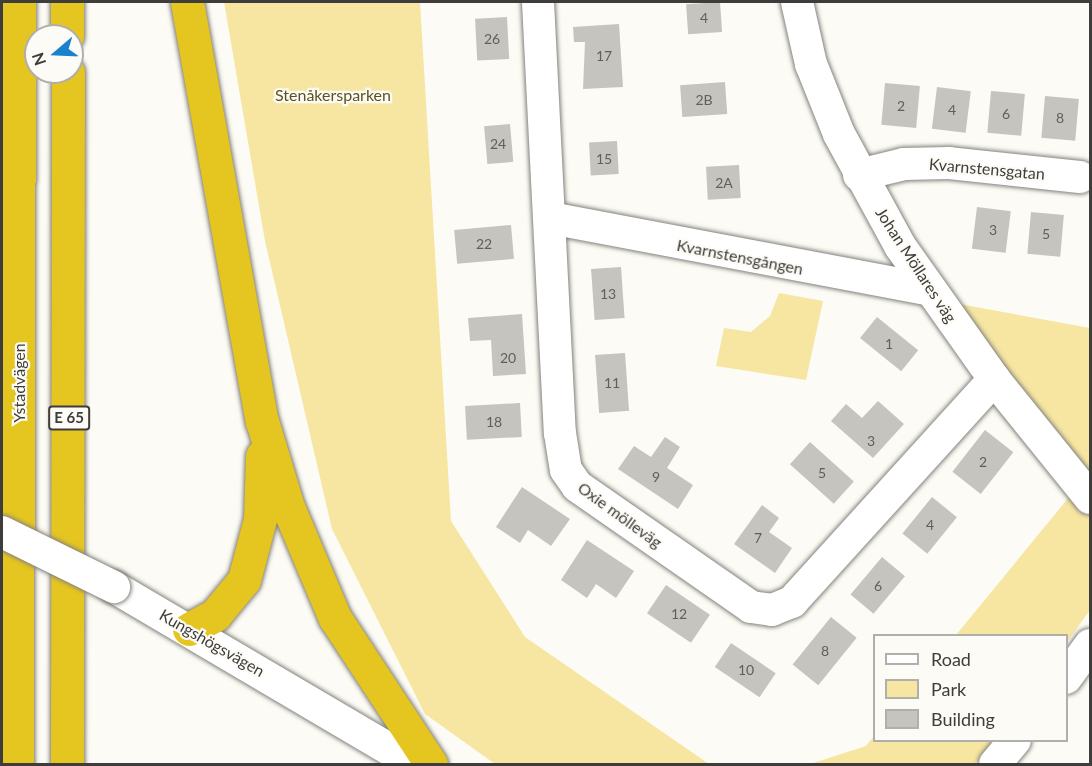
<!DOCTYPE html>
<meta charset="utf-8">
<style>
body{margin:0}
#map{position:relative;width:1092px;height:766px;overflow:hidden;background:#fcfbf5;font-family:Lato,sans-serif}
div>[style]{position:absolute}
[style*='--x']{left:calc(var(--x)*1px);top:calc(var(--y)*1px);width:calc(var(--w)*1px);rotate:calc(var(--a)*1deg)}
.green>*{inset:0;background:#f6e6a2}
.building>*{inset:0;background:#c5c4be;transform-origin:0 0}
.roads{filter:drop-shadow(0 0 2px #84827d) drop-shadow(0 0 2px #84827d)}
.minor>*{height:32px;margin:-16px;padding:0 16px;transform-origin:16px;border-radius:16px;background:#fff}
.highway>*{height:33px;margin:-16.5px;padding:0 16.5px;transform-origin:16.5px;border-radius:16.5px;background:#e5c520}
.bridges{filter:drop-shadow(0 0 2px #84827d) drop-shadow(0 0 2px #84827d)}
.minor-bridge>*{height:32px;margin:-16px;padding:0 16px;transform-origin:16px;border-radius:16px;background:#fff}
span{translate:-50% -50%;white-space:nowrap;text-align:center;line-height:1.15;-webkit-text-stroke:4.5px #fcfbf5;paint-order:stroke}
.number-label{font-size:14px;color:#605f5c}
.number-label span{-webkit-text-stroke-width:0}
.shield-label span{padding:2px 4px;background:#fcfbf5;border:2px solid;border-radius:4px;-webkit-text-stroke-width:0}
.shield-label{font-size:15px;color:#3e3d3b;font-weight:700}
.park-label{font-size:16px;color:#5d521f}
.street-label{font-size:16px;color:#3e3d3b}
.frame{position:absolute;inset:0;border:3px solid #3e3d3b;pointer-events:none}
.legend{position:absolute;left:873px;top:634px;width:195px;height:108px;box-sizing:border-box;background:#fcfbf5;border:2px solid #b0afab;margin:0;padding:8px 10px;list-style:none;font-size:18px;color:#3e3d3b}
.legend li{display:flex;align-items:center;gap:12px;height:30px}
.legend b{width:30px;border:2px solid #b0afab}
.north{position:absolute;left:24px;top:24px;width:60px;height:60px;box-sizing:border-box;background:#fcfbf5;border:2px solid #b0afab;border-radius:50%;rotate:251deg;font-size:16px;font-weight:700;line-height:24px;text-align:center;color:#3e3d3b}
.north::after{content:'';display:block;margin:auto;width:21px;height:27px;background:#1a82cc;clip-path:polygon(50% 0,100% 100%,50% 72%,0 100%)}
</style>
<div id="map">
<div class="green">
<div style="clip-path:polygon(224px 2px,420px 2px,451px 521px,525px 637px,709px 764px,495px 764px,425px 714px,332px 529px,265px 241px)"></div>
<div style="clip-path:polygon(779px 293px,823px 301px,806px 380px,716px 366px,724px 328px,751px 332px,770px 316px)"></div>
<div style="clip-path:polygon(921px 297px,1090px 328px,1090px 610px,1067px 642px,1066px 636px,956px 635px,1070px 496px)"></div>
<div style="clip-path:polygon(874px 736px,874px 740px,994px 741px,975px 764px,810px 764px,866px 746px)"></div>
</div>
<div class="building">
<div style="left:720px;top:2px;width:30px;height:34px;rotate:86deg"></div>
<div style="left:507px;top:17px;width:42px;height:32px;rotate:87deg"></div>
<div style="clip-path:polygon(619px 24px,623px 87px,583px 89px,585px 42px,574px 42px,573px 27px)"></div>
<div style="left:725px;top:82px;width:32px;height:45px;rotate:86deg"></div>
<div style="left:885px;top:83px;width:35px;height:42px;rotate:5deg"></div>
<div style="left:937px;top:87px;width:34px;height:42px;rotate:7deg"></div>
<div style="left:991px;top:91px;width:34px;height:42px;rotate:5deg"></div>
<div style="left:1045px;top:96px;width:34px;height:42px;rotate:5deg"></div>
<div style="left:510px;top:124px;width:38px;height:26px;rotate:85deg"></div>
<div style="left:617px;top:141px;width:33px;height:28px;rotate:87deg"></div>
<div style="left:739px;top:165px;width:33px;height:33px;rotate:87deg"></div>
<div style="left:977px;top:207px;width:34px;height:42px;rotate:7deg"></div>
<div style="left:1031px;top:212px;width:33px;height:42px;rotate:5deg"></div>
<div style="left:511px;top:225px;width:34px;height:57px;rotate:85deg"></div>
<div style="left:621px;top:267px;width:51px;height:30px;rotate:86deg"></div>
<div style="clip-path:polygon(522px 314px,526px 374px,493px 376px,491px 340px,470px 341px,468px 318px)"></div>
<div style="left:877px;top:317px;width:53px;height:27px;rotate:39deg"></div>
<div style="left:625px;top:353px;width:58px;height:30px;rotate:86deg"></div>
<div style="clip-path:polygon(878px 401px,904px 424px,873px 458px,831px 421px,846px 404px,862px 418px)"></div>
<div style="left:520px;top:403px;width:34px;height:55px;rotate:87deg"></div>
<div style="left:985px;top:430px;width:36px;height:53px;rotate:38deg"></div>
<div style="clip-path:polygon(665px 437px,680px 447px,667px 468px,693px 485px,678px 509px,618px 469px,634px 446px,651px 457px)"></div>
<div style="left:810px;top:442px;width:59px;height:30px;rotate:42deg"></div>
<div style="clip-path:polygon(522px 487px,570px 519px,551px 546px,528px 530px,520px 543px,496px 527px)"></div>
<div style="left:932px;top:497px;width:32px;height:47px;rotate:39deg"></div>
<div style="clip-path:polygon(762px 505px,779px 518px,769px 532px,792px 548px,775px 573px,734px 544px)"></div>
<div style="clip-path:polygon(587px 540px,634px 571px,616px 598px,596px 584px,587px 598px,561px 580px)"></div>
<div style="left:882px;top:557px;width:30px;height:49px;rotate:40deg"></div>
<div style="left:666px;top:585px;width:53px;height:34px;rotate:34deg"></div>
<div style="left:831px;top:617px;width:33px;height:61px;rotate:39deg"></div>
<div style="left:731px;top:643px;width:54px;height:29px;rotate:34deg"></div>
</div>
<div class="roads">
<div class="minor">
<div style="--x:538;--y:2;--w:432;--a:87.1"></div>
<div style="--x:560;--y:433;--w:37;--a:81"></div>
<div style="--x:566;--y:470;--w:19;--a:55"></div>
<div style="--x:577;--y:486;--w:212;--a:34.8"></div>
<div style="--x:751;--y:607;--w:21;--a:8"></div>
<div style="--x:772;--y:610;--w:22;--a:-22"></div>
<div style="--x:792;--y:602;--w:301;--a:-47.8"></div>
<div style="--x:797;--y:2;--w:64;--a:77.3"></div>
<div style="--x:811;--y:64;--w:75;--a:68.2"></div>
<div style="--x:839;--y:134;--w:128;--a:61.4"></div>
<div style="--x:900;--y:246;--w:163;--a:54.7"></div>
<div style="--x:994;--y:379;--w:153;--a:51.1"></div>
<div style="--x:859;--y:175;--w:46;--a:-13.7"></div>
<div style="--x:904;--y:164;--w:45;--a:-1.3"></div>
<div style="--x:949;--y:163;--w:132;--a:6.1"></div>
<div style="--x:550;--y:218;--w:387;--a:10.7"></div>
<div style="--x:114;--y:587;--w:349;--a:30.5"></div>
<div style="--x:1066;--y:678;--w:41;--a:-54"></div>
<div style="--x:995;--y:764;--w:31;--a:-50"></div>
</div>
<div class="highway">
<div style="--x:67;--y:2;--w:34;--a:90"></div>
<div style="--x:187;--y:2;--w:426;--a:79.9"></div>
<div style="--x:262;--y:421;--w:90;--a:73.2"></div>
<div style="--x:288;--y:507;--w:121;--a:67.1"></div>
<div style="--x:335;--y:618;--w:175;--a:56.7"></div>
<div style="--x:189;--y:629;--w:30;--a:-28"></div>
<div style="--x:215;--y:615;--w:45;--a:-50.4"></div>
<div style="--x:244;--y:580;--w:63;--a:-75.3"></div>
<div style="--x:260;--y:519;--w:63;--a:-88.2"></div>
<div style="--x:17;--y:764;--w:762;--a:-89.85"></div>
<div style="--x:67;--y:764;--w:692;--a:-89.92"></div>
</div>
</div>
<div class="bridges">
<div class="minor-bridge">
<div style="--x:2;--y:532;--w:125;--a:26.2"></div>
</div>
</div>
<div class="number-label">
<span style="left:704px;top:18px">4</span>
<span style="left:492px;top:39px">26</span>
<span style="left:604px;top:56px">17</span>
<span style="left:704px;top:100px">2B</span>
<span style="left:901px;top:106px">2</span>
<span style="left:952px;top:110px">4</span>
<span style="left:1006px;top:114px">6</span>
<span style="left:1060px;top:118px">8</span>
<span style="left:498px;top:144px">24</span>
<span style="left:604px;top:159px">15</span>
<span style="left:724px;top:183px">2A</span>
<span style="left:993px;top:230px">3</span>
<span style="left:1046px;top:234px">5</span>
<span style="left:484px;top:244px">22</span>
<span style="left:608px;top:294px">13</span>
<span style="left:889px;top:344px">1</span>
<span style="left:508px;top:358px">20</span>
<span style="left:612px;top:383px">11</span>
<span style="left:494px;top:422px">18</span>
<span style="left:871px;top:441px">3</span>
<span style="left:983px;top:462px">2</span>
<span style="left:822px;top:473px">5</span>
<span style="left:656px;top:477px">9</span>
<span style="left:930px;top:525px">4</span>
<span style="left:758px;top:538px">7</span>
<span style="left:878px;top:586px">6</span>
<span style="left:679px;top:614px">12</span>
<span style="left:825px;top:651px">8</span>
<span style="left:746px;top:670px">10</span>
</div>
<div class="shield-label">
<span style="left:69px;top:418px">E 65</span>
</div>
<div class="park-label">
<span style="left:333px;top:95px">Stenåkersparken</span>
</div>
<div class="street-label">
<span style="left:987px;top:169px;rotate:5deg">Kvarnstensgatan</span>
<span style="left:740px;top:257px;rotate:11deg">Kvarnstensgången</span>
<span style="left:916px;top:265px;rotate:57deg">Johan Möllares väg</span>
<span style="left:19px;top:383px;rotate:-90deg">Ystadvägen</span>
<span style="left:620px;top:515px;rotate:36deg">Oxie mölleväg</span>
<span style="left:212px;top:643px;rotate:30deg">Kungshögsvägen</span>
</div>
<div class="frame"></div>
<ul class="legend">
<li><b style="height:8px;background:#fff"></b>Road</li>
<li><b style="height:16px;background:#f6e6a2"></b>Park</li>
<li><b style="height:16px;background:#c5c4be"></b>Building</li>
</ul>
<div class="north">N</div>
</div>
